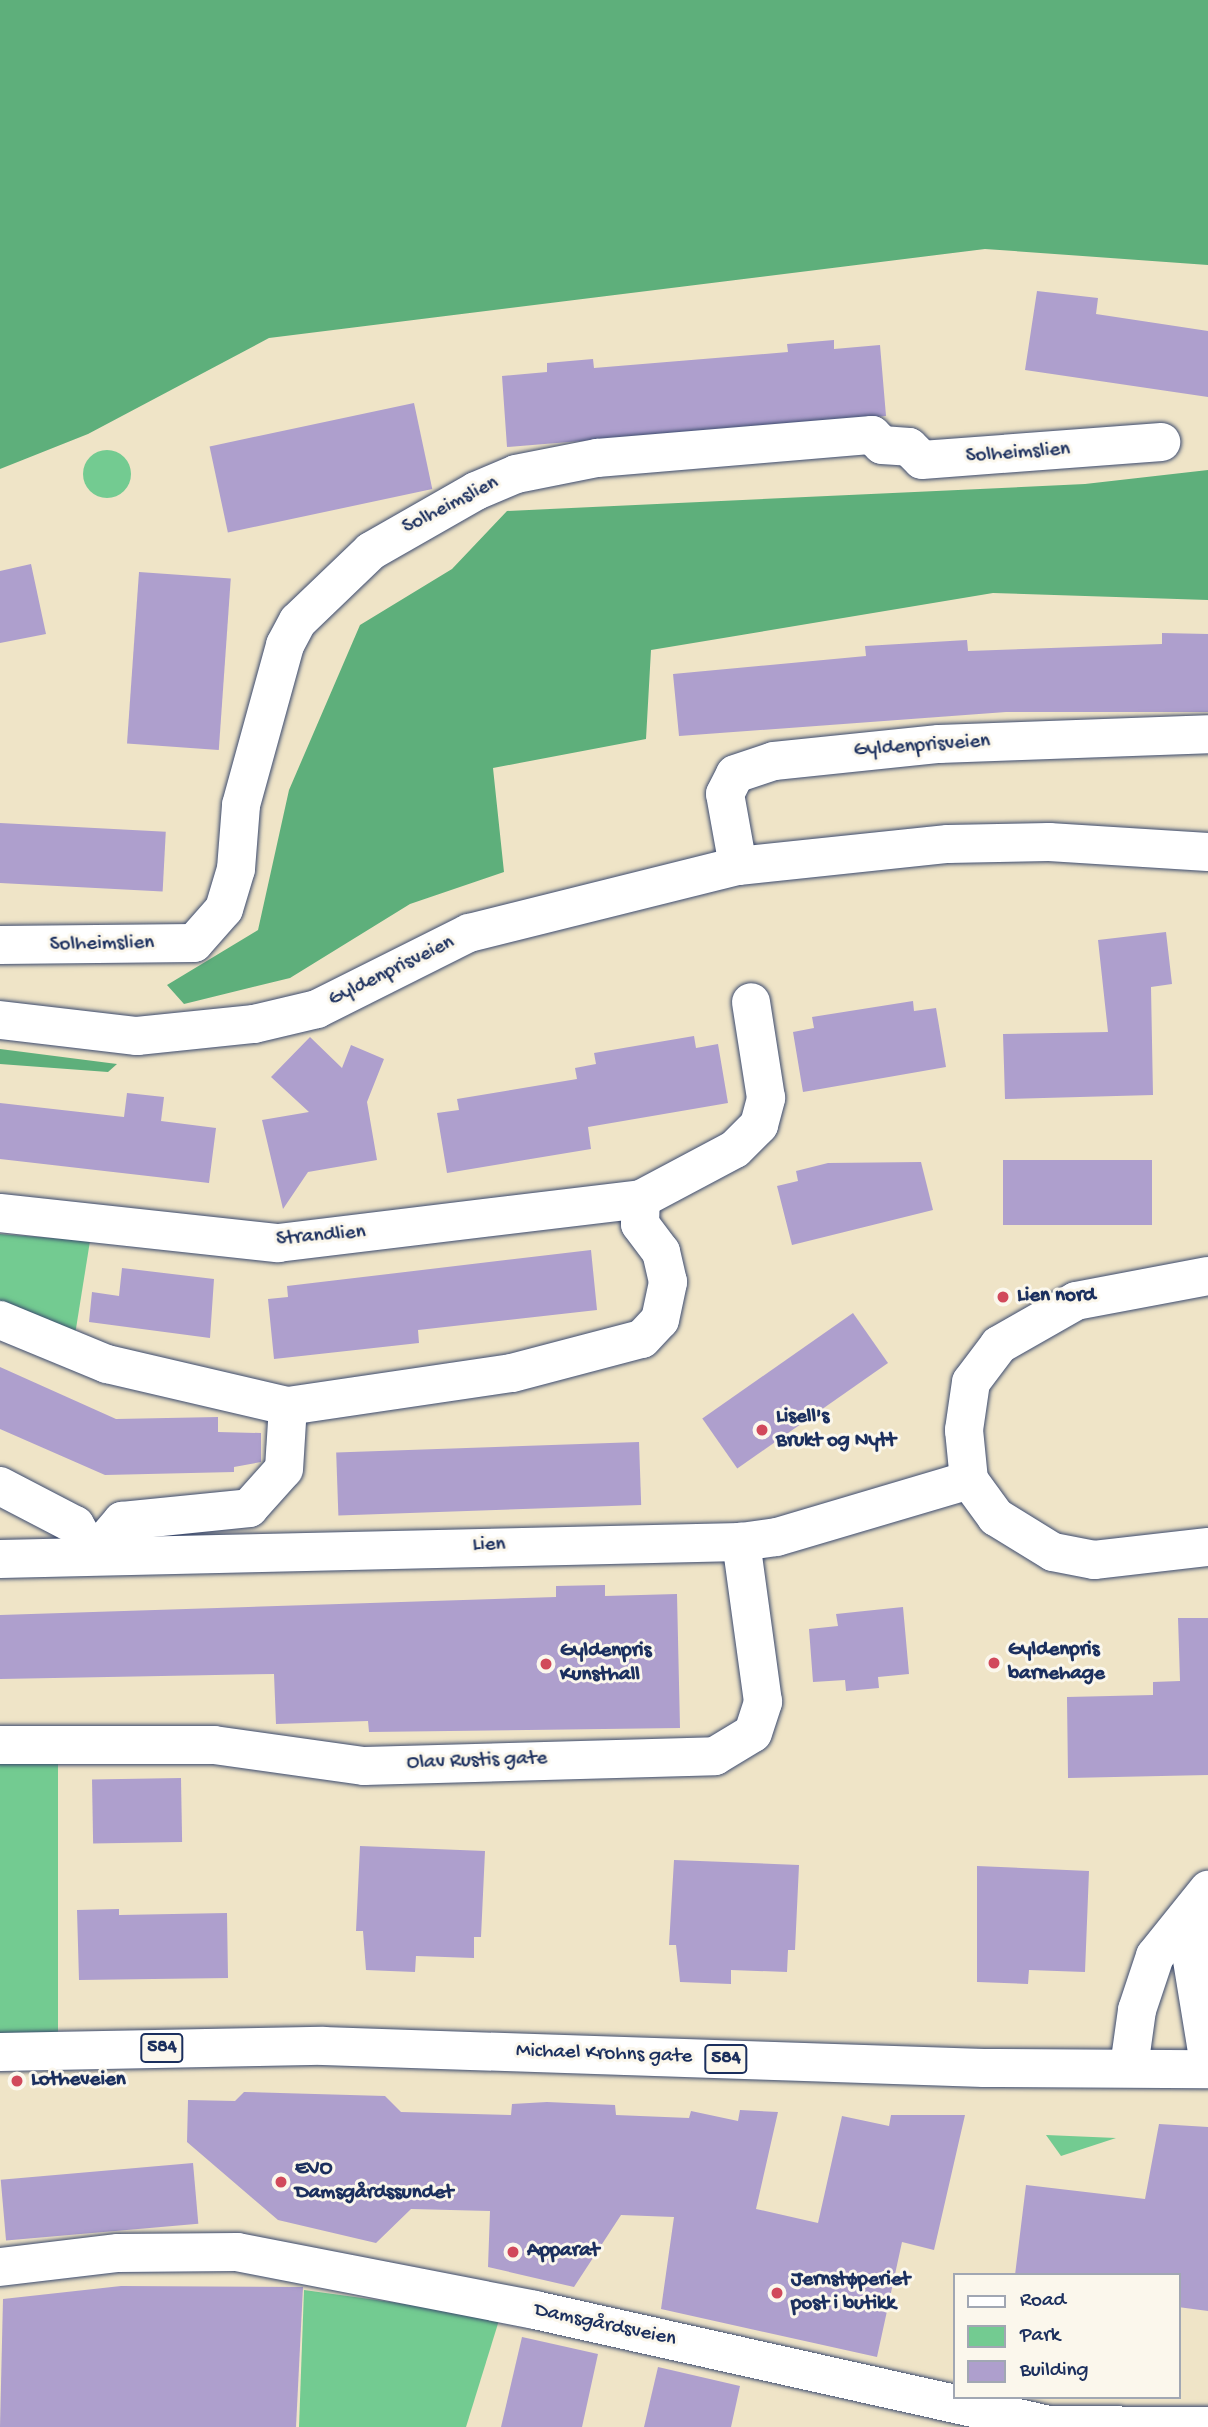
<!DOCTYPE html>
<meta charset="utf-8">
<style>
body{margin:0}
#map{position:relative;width:1208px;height:2427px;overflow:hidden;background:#efe4c7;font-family:"Gochi Hand",sans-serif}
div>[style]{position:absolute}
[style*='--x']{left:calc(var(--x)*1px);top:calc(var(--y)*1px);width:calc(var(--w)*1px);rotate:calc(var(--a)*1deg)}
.green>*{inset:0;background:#73cb91;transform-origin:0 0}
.round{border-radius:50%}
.forest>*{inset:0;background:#5eaf7b}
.building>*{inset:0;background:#ae9fcd;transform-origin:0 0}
.roads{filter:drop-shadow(0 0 2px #3b4a6e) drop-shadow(0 0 2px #3b4a6e)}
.minor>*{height:38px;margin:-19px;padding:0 19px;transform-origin:19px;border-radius:19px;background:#fff}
.major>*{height:38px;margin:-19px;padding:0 19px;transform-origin:19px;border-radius:19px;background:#fff}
.dots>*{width:19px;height:19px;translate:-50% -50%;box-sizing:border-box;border:4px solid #fbf7ec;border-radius:50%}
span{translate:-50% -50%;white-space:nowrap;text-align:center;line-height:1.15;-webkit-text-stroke:6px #fbf7ec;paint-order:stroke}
.shield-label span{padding:2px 5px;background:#fbf7ec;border:2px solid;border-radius:5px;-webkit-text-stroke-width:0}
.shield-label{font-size:19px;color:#1b2f5e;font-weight:700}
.street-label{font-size:21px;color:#1b2f5e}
.poi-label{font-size:21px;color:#1b2f5e;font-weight:700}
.left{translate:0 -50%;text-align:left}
.legend{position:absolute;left:953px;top:2273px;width:228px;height:126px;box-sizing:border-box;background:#fbf7ec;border:2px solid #a1a7b3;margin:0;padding:9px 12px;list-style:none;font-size:21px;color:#1b2f5e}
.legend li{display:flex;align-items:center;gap:14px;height:35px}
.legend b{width:35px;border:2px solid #a1a7b3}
</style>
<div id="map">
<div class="green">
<div class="round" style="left:83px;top:450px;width:48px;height:48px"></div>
<div style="clip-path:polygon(0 1234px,90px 1241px,74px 1341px,0 1307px)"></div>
<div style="left:58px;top:1745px;width:306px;height:58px;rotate:90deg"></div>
<div style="clip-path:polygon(1046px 2135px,1116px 2138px,1061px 2156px)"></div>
<div style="clip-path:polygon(304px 2290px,500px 2317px,466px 2427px,299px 2427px)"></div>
</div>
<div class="forest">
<div style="clip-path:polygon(0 0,1208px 0,1208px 265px,985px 249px,269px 338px,88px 434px,0 469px)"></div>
<div style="clip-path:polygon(1208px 470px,1208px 600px,993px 593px,651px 650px,646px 739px,493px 768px,504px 872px,410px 904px,290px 978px,184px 1004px,167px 985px,258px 930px,289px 790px,360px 625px,452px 569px,507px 511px,1085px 484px)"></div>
<div style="clip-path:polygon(0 1049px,117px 1064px,108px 1072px,0 1064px)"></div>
</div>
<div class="building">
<div style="clip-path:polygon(1037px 291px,1098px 298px,1096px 314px,1208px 331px,1208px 397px,1025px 370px)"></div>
<div style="clip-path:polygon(834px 340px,834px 349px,880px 345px,886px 416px,507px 447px,502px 376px,547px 372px,547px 363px,593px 359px,594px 368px,788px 352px,787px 344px)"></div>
<div style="left:414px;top:403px;width:88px;height:209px;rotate:78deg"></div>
<div style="clip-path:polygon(31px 564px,46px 634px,0 643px,0 571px)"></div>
<div style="left:139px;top:572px;width:92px;height:172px;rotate:4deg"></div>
<div style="clip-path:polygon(1162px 633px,1208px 634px,1208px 712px,1006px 712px,679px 736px,673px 674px,866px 656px,865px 646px,967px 640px,968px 651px,1162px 644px)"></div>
<div style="left:0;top:823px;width:166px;height:60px;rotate:3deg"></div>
<div style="clip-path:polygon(1166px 932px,1172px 984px,1151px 987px,1153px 1095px,1005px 1099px,1003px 1034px,1108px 1032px,1098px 940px)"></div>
<div style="clip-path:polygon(913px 1001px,914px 1011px,936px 1008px,946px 1067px,803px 1092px,793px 1032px,814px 1028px,812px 1017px)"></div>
<div style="clip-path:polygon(694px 1036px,696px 1048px,718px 1044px,728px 1103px,588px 1127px,591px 1149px,447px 1173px,437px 1113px,459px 1110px,457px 1099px,577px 1079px,575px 1068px,596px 1064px,594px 1053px)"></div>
<div style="clip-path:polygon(310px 1037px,342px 1068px,351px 1045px,384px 1059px,367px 1102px,377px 1160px,308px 1172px,283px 1209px,262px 1120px,309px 1112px,271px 1077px)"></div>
<div style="clip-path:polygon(127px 1093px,164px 1097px,161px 1121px,216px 1128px,209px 1183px,0 1159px,0 1103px,124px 1117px)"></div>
<div style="left:1152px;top:1160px;width:65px;height:149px;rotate:90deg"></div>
<div style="clip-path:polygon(921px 1162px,933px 1210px,792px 1245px,777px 1186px,798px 1181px,796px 1171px,828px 1163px)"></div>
<div style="clip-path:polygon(591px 1250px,597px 1310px,418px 1330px,419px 1343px,274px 1359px,268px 1299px,288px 1297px,287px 1286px)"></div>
<div style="clip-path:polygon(122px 1268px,214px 1279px,210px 1338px,89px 1322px,92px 1292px,119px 1296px)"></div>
<div style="left:853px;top:1313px;width:61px;height:184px;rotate:55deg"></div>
<div style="clip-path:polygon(0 1367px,116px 1419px,218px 1417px,218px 1432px,261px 1433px,261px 1462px,234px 1467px,234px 1472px,105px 1475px,0 1429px)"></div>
<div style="left:639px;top:1442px;width:63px;height:303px;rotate:88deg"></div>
<div style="clip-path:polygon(605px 1585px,605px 1596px,677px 1594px,680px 1728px,369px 1732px,368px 1721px,276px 1724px,274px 1674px,0 1679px,0 1615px,556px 1597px,556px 1586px)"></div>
<div style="clip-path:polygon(903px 1607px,909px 1674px,878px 1677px,879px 1688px,846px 1691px,845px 1680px,813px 1682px,809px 1629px,838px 1626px,836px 1614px)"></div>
<div style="clip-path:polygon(1178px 1618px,1208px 1618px,1208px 1775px,1068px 1778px,1067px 1697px,1153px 1695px,1153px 1682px,1180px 1681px)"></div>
<div style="left:181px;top:1778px;width:64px;height:89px;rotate:89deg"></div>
<div style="clip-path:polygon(360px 1846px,485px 1851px,481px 1937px,474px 1937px,474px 1958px,416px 1956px,415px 1972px,366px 1970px,363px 1931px,356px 1931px)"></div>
<div style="clip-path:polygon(674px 1860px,799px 1865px,795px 1950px,788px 1950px,787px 1972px,731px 1970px,731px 1984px,680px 1982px,676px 1945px,669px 1945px)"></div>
<div style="clip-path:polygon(977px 1866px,1089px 1871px,1085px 1972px,1029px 1970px,1028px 1984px,977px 1982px)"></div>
<div style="clip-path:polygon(119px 1909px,119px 1915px,227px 1913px,228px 1978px,79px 1980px,77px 1910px)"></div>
<div style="clip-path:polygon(244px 2092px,385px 2096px,401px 2112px,511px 2115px,512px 2104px,547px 2102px,615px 2105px,616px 2115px,689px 2118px,691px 2111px,738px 2121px,740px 2110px,778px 2112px,756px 2209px,818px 2223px,842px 2116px,889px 2126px,891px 2115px,965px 2115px,934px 2250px,902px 2242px,877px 2357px,661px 2309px,674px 2217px,621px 2215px,574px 2287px,488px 2267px,490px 2211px,411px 2209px,376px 2243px,278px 2220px,187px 2142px,188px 2100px,235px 2101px)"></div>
<div style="clip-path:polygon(1159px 2124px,1208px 2127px,1208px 2311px,1178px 2307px,1178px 2275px,1015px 2275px,1026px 2185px,1145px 2199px)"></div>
<div style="left:193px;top:2163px;width:61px;height:193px;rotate:85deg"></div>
<div style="clip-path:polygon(121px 2286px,303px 2287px,296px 2427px,0 2427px,3px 2299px)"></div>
<div style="clip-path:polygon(522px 2337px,598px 2354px,582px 2427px,501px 2427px)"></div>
<div style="clip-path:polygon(658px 2367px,740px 2386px,731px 2427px,644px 2427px)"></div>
</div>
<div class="roads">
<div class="minor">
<div style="--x:738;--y:866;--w:73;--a:-100.2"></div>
<div style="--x:725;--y:794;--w:22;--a:-63"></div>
<div style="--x:735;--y:774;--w:41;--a:-18.4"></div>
<div style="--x:774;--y:761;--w:166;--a:-5.9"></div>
<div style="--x:939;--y:744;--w:269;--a:-2.1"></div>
<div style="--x:0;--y:945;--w:194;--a:-0.6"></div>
<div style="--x:194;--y:943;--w:45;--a:-48.6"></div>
<div style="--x:224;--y:909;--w:42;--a:-73.3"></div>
<div style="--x:236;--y:869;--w:64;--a:-85.5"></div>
<div style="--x:241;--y:805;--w:166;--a:-74.6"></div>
<div style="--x:285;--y:645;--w:27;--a:-62"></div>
<div style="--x:298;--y:621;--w:101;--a:-43.8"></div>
<div style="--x:371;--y:551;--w:121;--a:-29.7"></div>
<div style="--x:476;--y:491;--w:43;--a:-23"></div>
<div style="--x:516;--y:474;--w:83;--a:-11.2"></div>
<div style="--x:597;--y:458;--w:276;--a:-4.8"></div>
<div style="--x:872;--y:435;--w:14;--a:45"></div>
<div style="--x:882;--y:445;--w:27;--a:4"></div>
<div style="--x:909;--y:447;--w:18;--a:45"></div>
<div style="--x:922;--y:460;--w:240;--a:-4.3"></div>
<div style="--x:0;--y:1020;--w:138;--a:6.7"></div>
<div style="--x:137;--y:1036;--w:118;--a:-5.9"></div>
<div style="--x:254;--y:1024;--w:65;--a:-13.4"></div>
<div style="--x:317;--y:1009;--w:170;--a:-26.6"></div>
<div style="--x:469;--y:933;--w:277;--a:-14"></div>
<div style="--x:738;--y:866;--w:211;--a:-6"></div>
<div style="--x:948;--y:844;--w:101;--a:-1.1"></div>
<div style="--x:1049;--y:842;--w:159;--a:3.6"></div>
<div style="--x:0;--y:1213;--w:280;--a:6.2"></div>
<div style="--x:278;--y:1243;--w:366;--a:-6.9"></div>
<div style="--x:641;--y:1199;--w:106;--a:-28"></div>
<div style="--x:735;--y:1149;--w:34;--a:-45"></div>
<div style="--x:759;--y:1125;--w:28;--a:-75"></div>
<div style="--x:766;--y:1098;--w:97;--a:-98.9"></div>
<div style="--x:1208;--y:1276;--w:134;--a:169.3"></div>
<div style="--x:1076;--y:1301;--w:89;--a:150.3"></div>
<div style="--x:999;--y:1345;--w:46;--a:127.1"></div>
<div style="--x:971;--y:1382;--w:49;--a:98.3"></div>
<div style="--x:964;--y:1430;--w:50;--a:84.3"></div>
<div style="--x:969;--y:1480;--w:46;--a:53.9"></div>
<div style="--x:996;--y:1517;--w:67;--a:31.6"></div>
<div style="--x:1053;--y:1552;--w:42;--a:11"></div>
<div style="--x:1094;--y:1560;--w:115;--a:-6.5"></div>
<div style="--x:0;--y:1320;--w:116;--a:22.4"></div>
<div style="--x:107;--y:1364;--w:186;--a:13.1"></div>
<div style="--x:288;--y:1406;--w:226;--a:-8.4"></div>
<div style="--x:512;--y:1373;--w:134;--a:-14.7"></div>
<div style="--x:642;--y:1339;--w:26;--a:-47"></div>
<div style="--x:660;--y:1320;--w:39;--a:-78"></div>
<div style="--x:668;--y:1282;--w:31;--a:-103"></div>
<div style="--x:661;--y:1252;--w:35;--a:-127"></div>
<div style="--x:640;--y:1224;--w:25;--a:-88"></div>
<div style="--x:0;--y:1486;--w:85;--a:27.5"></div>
<div style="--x:75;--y:1525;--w:35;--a:59"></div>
<div style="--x:93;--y:1555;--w:45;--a:-49.5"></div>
<div style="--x:122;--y:1521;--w:128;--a:-5.8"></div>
<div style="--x:249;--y:1508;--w:52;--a:-48.1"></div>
<div style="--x:284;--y:1469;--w:63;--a:-86.4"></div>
<div style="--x:0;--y:1559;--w:741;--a:-1.31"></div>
<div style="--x:741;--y:1542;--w:36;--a:-8"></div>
<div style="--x:777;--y:1537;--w:200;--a:-16.5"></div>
<div style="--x:0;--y:1745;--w:214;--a:0"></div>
<div style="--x:214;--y:1745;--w:151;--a:8"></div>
<div style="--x:364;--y:1766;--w:351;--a:-1.6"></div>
<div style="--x:715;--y:1756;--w:44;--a:-31.2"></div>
<div style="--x:753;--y:1733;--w:33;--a:-72"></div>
<div style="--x:763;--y:1702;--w:162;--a:-97.8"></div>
<div style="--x:1194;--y:1915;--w:39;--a:94"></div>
<div style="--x:1191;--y:1954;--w:105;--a:80.7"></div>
<div style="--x:1129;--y:2067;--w:58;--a:-82"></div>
<div style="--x:1137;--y:2010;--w:57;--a:-71.6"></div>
<div style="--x:1155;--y:1956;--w:85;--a:-51.2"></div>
<div style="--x:0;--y:2267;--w:119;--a:-6.8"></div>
<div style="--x:118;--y:2253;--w:119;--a:-0.5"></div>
<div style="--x:237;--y:2252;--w:304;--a:11"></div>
<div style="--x:535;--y:2310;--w:527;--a:12.61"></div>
<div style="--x:1049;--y:2425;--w:159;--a:0.4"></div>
</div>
<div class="major">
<div style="--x:0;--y:2052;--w:323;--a:-1.1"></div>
<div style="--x:323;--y:2046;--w:661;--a:1.91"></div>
<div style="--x:984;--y:2068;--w:224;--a:0.3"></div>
</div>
</div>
<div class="dots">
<div style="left:1003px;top:1297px;background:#d1495b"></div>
<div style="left:762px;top:1430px;background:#d1495b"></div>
<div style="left:994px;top:1663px;background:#d1495b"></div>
<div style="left:546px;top:1664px;background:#d1495b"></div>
<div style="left:17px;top:2081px;background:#d1495b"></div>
<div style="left:281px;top:2182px;background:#d1495b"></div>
<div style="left:513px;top:2252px;background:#d1495b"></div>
<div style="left:777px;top:2293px;background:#d1495b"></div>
</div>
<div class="shield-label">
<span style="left:162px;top:2048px">584</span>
<span style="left:726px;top:2059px">584</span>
</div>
<div class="street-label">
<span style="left:1018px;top:454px;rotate:-4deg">Solheimslien</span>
<span style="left:451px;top:506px;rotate:-27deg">Solheimslien</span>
<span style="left:922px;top:747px;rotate:-4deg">Gyldenprisveien</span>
<span style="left:102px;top:945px;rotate:-1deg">Solheimslien</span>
<span style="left:392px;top:972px;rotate:-26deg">Gyldenprisveien</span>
<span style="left:321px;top:1237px;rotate:-5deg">Strandlien</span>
<span style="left:489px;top:1546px;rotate:-1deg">Lien</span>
<span style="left:477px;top:1762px;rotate:-2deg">Olav Rustis gate</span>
<span style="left:604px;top:2055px;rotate:2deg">Michael Krohns gate</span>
<span style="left:605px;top:2326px;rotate:12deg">Damsgårdsveien</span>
</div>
<div class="poi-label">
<span class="left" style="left:1017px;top:1297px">Lien nord</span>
<span class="left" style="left:776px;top:1430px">Lisell's<br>Brukt og Nytt</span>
<span class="left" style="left:1008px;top:1663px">Gyldenpris<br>barnehage</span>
<span class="left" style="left:560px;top:1664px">Gyldenpris<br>Kunsthall</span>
<span class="left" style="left:31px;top:2081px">Lotheveien</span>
<span class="left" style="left:295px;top:2182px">EVO<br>Damsgårdssundet</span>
<span class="left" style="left:527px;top:2252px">Apparat</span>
<span class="left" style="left:791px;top:2293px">Jernstøperiet<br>post i butikk</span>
</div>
<ul class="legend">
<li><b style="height:9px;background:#fff"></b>Road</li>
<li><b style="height:19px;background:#73cb91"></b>Park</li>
<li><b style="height:19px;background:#ae9fcd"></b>Building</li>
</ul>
</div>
